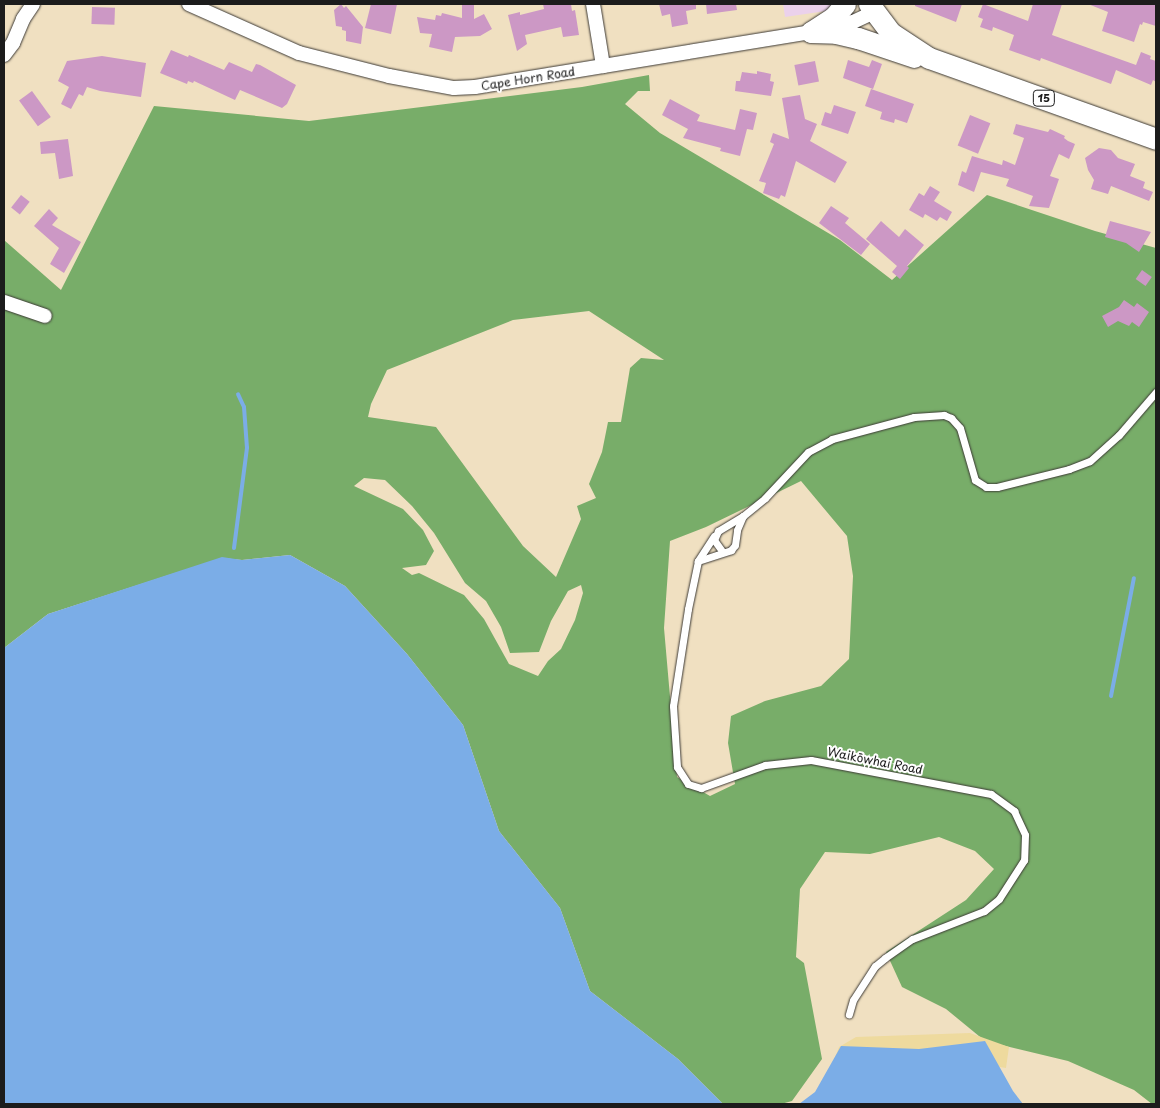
<!DOCTYPE html>
<meta charset="utf-8">
<style>
body{margin:0}
#map{position:relative;width:1160px;height:1108px;overflow:hidden;background:#f0e0c1;font-family:"Playpen Sans",sans-serif}
div>[style]{position:absolute}
[style*='--x']{left:calc(var(--x)*1px);top:calc(var(--y)*1px);width:calc(var(--w)*1px);rotate:calc(var(--a)*1deg)}
.built>*{inset:0;background:#ebd1eb}
.forest>*{inset:0;background:#78ad69}
.sand>*{inset:0;background:#eeda9e}
.water>*{inset:0;background:#7bade7}
.stream>*{height:4px;margin:-2px;padding:0 2px;transform-origin:2px;border-radius:2px;background:#7bade7}
.building>*{inset:0;background:#cc98c5;transform-origin:0 0}
.roads{filter:drop-shadow(0 0 1px #3c3935) drop-shadow(0 0 1px #3c3935)}
.lane>*{height:7px;margin:-3.5px;padding:0 3.5px;transform-origin:3.5px;border-radius:3.5px;background:#fff}
.street>*{height:14px;margin:-7px;padding:0 7px;transform-origin:7px;border-radius:7px;background:#fff}
.primary>*{height:21px;margin:-10.5px;padding:0 10.5px;transform-origin:10.5px;border-radius:10.5px;background:#fff}
span{translate:-50% -50%;white-space:nowrap;text-align:center;line-height:1.15;-webkit-text-stroke:4px #fff;paint-order:stroke}
.shield-label span{padding:1px 4px;background:#fff;border:1px solid;border-radius:4px;-webkit-text-stroke-width:0}
.shield-label{font-size:11px;color:#1c1c1c;font-weight:700}
.street-label{font-size:12px;color:#1c1c1c}
.frame{position:absolute;inset:0;border:5px solid #1c1c1c;pointer-events:none}
</style>
<div id="map">
<div class="built">
<div style="clip-path:polygon(783px 4px,833px 4px,826px 11px,785px 17px)"></div>
</div>
<div class="forest">
<div style="clip-path:polygon(evenodd,649px 75px,650px 91px,638px 91px,625px 104px,660px 133px,840px 240px,892px 280px,987px 195px,1095px 231px,1156px 248px,1156px 1104px,1152px 1104px,1134px 1090px,1068px 1061px,985px 1041px,946px 1009px,902px 987px,886px 952px,966px 900px,994px 869px,975px 851px,939px 837px,870px 854px,825px 852px,800px 889px,796px 957px,804px 963px,822px 1059px,792px 1101px,781px 1104px,723px 1104px,678px 1059px,590px 991px,560px 908px,499px 831px,463px 725px,407px 654px,345px 586px,290px 555px,242px 560px,222px 558px,48px 614px,4px 648px,4px 240px,61px 290px,154px 106px,309px 121px,582px 87px,649px 75px,589px 311px,664px 360px,641px 358px,630px 368px,621px 422px,608px 422px,602px 452px,589px 484px,596px 498px,577px 506px,581px 519px,556px 577px,523px 546px,436px 427px,368px 417px,371px 404px,387px 370px,513px 320px,589px 311px,649px 75px,364px 478px,385px 480px,412px 506px,434px 533px,465px 583px,486px 601px,501px 627px,510px 653px,539px 652px,551px 621px,568px 591px,581px 585px,583px 593px,575px 620px,561px 649px,548px 661px,538px 676px,509px 664px,484px 619px,464px 595px,419px 573px,412px 575px,402px 568px,426px 565px,434px 551px,423px 530px,403px 509px,354px 486px,364px 478px,649px 75px,801px 481px,847px 536px,853px 576px,849px 659px,821px 686px,765px 701px,731px 716px,728px 743px,735px 784px,710px 796px,677px 777px,664px 628px,670px 541px,706px 527px,801px 481px)"></div>
</div>
<div class="sand">
<div style="clip-path:polygon(970px 1033px,1009px 1047px,1006px 1068px,963px 1061px,818px 1104px,839px 1047px,856px 1037px)"></div>
</div>
<div class="water">
<div style="clip-path:polygon(290px 555px,345px 586px,407px 654px,463px 725px,499px 831px,560px 908px,590px 991px,678px 1059px,723px 1104px,4px 1104px,4px 648px,48px 614px,222px 557px,242px 560px)"></div>
<div style="clip-path:polygon(985px 1041px,1013px 1091px,1023px 1104px,799px 1104px,815px 1092px,841px 1046px,919px 1049px)"></div>
</div>
<div class="stream">
<div style="--x:234;--y:548;--w:101;--a:-82.6"></div>
<div style="--x:247;--y:448;--w:41;--a:-94.2"></div>
<div style="--x:244;--y:407;--w:14;--a:-115"></div>
<div style="--x:1111;--y:696;--w:120;--a:-79"></div>
</div>
<div class="building">
<div style="clip-path:polygon(341px 4px,344px 8px,346px 6px,363px 27px,361px 44px,346px 41px,346px 31px,342px 30px,342px 27px,336px 26px,334px 10px)"></div>
<div style="clip-path:polygon(371px 4px,397px 4px,391px 34px,365px 28px)"></div>
<div style="clip-path:polygon(462px 4px,474px 4px,474px 19px,484px 14px,492px 29px,480px 36px,455px 37px,452px 52px,429px 47px,432px 34px,420px 33px,417px 17px,435px 20px,436px 15px,441px 16px,442px 13px,462px 18px)"></div>
<div style="clip-path:polygon(543px 4px,571px 4px,572px 11px,575px 10px,579px 35px,563px 37px,561px 27px,525px 35px,527px 44px,517px 51px,508px 15px,520px 12px,520px 15px,544px 9px)"></div>
<div style="clip-path:polygon(659px 4px,696px 4px,696px 9px,686px 11px,688px 24px,672px 27px,670px 14px,662px 16px)"></div>
<div style="clip-path:polygon(706px 4px,736px 4px,737px 10px,707px 14px)"></div>
<div style="clip-path:polygon(915px 4px,962px 4px,956px 22px,915px 6px)"></div>
<div style="clip-path:polygon(983px 4px,1028px 21px,1033px 4px,1062px 4px,1052px 35px,1136px 65px,1141px 52px,1151px 56px,1150px 59px,1156px 61px,1156px 82px,1153px 80px,1151px 85px,1116px 70px,1111px 84px,1041px 58px,1040px 61px,1009px 50px,1014px 35px,993px 27px,992px 31px,980px 27px,983px 19px,978px 17px)"></div>
<div style="clip-path:polygon(1088px 4px,1156px 4px,1156px 26px,1143px 22px,1142px 25px,1140px 24px,1134px 42px,1114px 35px,1102px 31px,1108px 12px)"></div>
<div style="left:92px;top:7px;width:23px;height:17px;rotate:2deg"></div>
<div style="clip-path:polygon(171px 50px,188px 57px,189px 55px,224px 70px,229px 62px,252px 72px,256px 64px,260px 65px,296px 85px,287px 104px,282px 108px,240px 90px,235px 100px,194px 81px,193px 83px,188px 81px,187px 84px,160px 73px)"></div>
<div style="clip-path:polygon(102px 56px,146px 63px,141px 97px,100px 91px,87px 87px,83px 96px,79px 94px,71px 109px,61px 104px,69px 87px,58px 81px,67px 61px)"></div>
<div style="clip-path:polygon(848px 60px,869px 67px,872px 60px,882px 64px,873px 89px,843px 78px)"></div>
<div style="left:815px;top:61px;width:21px;height:21px;rotate:79deg"></div>
<div style="clip-path:polygon(757px 71px,771px 74px,770px 81px,774px 82px,771px 96px,735px 91px,736px 81px,740px 81px,742px 72px,757px 74px)"></div>
<div style="clip-path:polygon(871px 89px,914px 104px,907px 123px,895px 119px,894px 123px,880px 119px,882px 112px,865px 106px)"></div>
<div style="left:32px;top:91px;width:32px;height:16px;rotate:54deg"></div>
<div style="clip-path:polygon(800px 95px,805px 119px,817px 124px,810px 141px,847px 162px,835px 183px,796px 161px,785px 197px,781px 195px,779px 199px,763px 193px,766px 183px,759px 181px,774px 144px,770px 142px,773px 133px,789px 139px,782px 98px)"></div>
<div style="clip-path:polygon(670px 99px,700px 115px,697px 121px,735px 130px,740px 109px,757px 113px,753px 130px,747px 129px,740px 156px,720px 151px,721px 148px,683px 138px,688px 129px,662px 115px)"></div>
<div style="clip-path:polygon(834px 105px,856px 112px,848px 134px,821px 125px,825px 112px,831px 114px)"></div>
<div style="left:970px;top:115px;width:22px;height:33px;rotate:22deg"></div>
<div style="clip-path:polygon(1016px 124px,1048px 132px,1050px 129px,1065px 136px,1064px 138px,1068px 141px,1075px 144px,1069px 159px,1059px 154px,1050px 176px,1059px 179px,1049px 208px,1029px 206px,1033px 196px,1006px 186px,1009px 179px,981px 172px,974px 192px,958px 185px,962px 171px,966px 173px,972px 156px,1002px 165px,1003px 160px,1015px 165px,1024px 138px,1013px 134px)"></div>
<div style="clip-path:polygon(68px 139px,73px 176px,59px 179px,55px 153px,41px 154px,40px 142px)"></div>
<div style="clip-path:polygon(1099px 148px,1111px 150px,1118px 158px,1135px 164px,1130px 176px,1145px 182px,1143px 188px,1153px 192px,1149px 201px,1111px 186px,1108px 194px,1091px 189px,1094px 180px,1088px 170px,1085px 158px)"></div>
<div style="clip-path:polygon(930px 186px,940px 192px,934px 201px,952px 212px,947px 221px,940px 217px,937px 221px,925px 214px,923px 218px,909px 210px,919px 193px,924px 196px)"></div>
<div style="left:21px;top:195px;width:11px;height:16px;rotate:38deg"></div>
<div style="clip-path:polygon(831px 206px,849px 218px,845px 223px,870px 244px,861px 255px,819px 223px)"></div>
<div style="clip-path:polygon(49px 209px,58px 218px,52px 225px,81px 242px,64px 273px,50px 264px,59px 248px,34px 226px)"></div>
<div style="clip-path:polygon(881px 221px,899px 237px,905px 229px,924px 245px,907px 266px,909px 268px,900px 279px,892px 272px,897px 266px,866px 239px)"></div>
<div style="clip-path:polygon(1110px 221px,1151px 232px,1139px 252px,1126px 243px,1105px 237px)"></div>
<div style="left:1142px;top:270px;width:12px;height:11px;rotate:35deg"></div>
<div style="clip-path:polygon(1124px 300px,1134px 307px,1137px 303px,1149px 312px,1139px 327px,1132px 322px,1129px 326px,1118px 321px,1108px 327px,1102px 316px,1119px 307px)"></div>
</div>
<div class="roads">
<div class="lane">
<div style="--x:714;--y:536;--w:30;--a:123"></div>
<div style="--x:698;--y:561;--w:49;--a:101.8"></div>
<div style="--x:688;--y:609;--w:98;--a:98.8"></div>
<div style="--x:673;--y:706;--w:61;--a:86.2"></div>
<div style="--x:677;--y:767;--w:20;--a:57"></div>
<div style="--x:688;--y:784;--w:14;--a:17"></div>
<div style="--x:701;--y:788;--w:68;--a:-19.8"></div>
<div style="--x:765;--y:765;--w:46;--a:-6.2"></div>
<div style="--x:811;--y:760;--w:183;--a:10.7"></div>
<div style="--x:991;--y:794;--w:29;--a:36"></div>
<div style="--x:1014;--y:811;--w:26;--a:65"></div>
<div style="--x:1025;--y:835;--w:25;--a:92"></div>
<div style="--x:1024;--y:860;--w:46;--a:122.7"></div>
<div style="--x:999;--y:899;--w:19;--a:141"></div>
<div style="--x:984;--y:911;--w:77;--a:158.7"></div>
<div style="--x:912;--y:939;--w:33;--a:145"></div>
<div style="--x:885;--y:958;--w:13;--a:141"></div>
<div style="--x:875;--y:966;--w:40;--a:122.9"></div>
<div style="--x:853;--y:1000;--w:15;--a:106"></div>
<div style="--x:722;--y:551;--w:14;--a:-126"></div>
<div style="--x:714;--y:540;--w:10;--a:-66"></div>
<div style="--x:718;--y:531;--w:29;--a:-31"></div>
<div style="--x:743;--y:516;--w:28;--a:-39"></div>
<div style="--x:765;--y:498;--w:63;--a:-46.9"></div>
<div style="--x:808;--y:452;--w:27;--a:-28"></div>
<div style="--x:832;--y:439;--w:85;--a:-15"></div>
<div style="--x:914;--y:417;--w:30;--a:-4"></div>
<div style="--x:944;--y:415;--w:8;--a:23"></div>
<div style="--x:951;--y:418;--w:13;--a:48"></div>
<div style="--x:960;--y:428;--w:54;--a:73.9"></div>
<div style="--x:975;--y:480;--w:13;--a:32"></div>
<div style="--x:986;--y:487;--w:11;--a:0"></div>
<div style="--x:997;--y:487;--w:74;--a:-14"></div>
<div style="--x:1069;--y:469;--w:22;--a:-21"></div>
<div style="--x:1090;--y:461;--w:39;--a:-42"></div>
<div style="--x:1119;--y:435;--w:57;--a:-49.3"></div>
<div style="--x:698;--y:561;--w:35;--a:-18"></div>
<div style="--x:731;--y:550;--w:6;--a:-51"></div>
<div style="--x:735;--y:545;--w:15;--a:-82"></div>
<div style="--x:737;--y:530;--w:15;--a:-67"></div>
</div>
<div class="street">
<div style="--x:189;--y:4;--w:120;--a:24"></div>
<div style="--x:299;--y:53;--w:93;--a:14.3"></div>
<div style="--x:389;--y:76;--w:66;--a:10.5"></div>
<div style="--x:454;--y:88;--w:21;--a:-3"></div>
<div style="--x:475;--y:87;--w:340;--a:-9.3"></div>
<div style="--x:811;--y:32;--w:43;--a:-13.4"></div>
<div style="--x:853;--y:22;--w:23;--a:-25"></div>
<div style="--x:593;--y:4;--w:63;--a:80.8"></div>
<div style="--x:4;--y:55;--w:15;--a:-53"></div>
<div style="--x:13;--y:43;--w:26;--a:-67"></div>
<div style="--x:23;--y:19;--w:18;--a:-56"></div>
<div style="--x:4;--y:302;--w:43;--a:18.9"></div>
</div>
<div class="primary">
<div style="--x:869;--y:4;--w:36;--a:53"></div>
<div style="--x:891;--y:33;--w:45;--a:33.3"></div>
<div style="--x:929;--y:58;--w:241;--a:19.6"></div>
<div style="--x:811;--y:32;--w:25;--a:2"></div>
<div style="--x:836;--y:33;--w:23;--a:13"></div>
<div style="--x:858;--y:38;--w:59;--a:18.7"></div>
<div style="--x:811;--y:32;--w:27;--a:-33"></div>
<div style="--x:834;--y:17;--w:17;--a:-50"></div>
</div>
</div>
<div class="shield-label">
<span style="left:1044px;top:98px">15</span>
</div>
<div class="street-label">
<span style="left:528px;top:79px;rotate:-9deg">Cape Horn Road</span>
<span style="left:875px;top:761px;rotate:11deg">Waikōwhai Road</span>
</div>
<div class="frame"></div>
</div>
